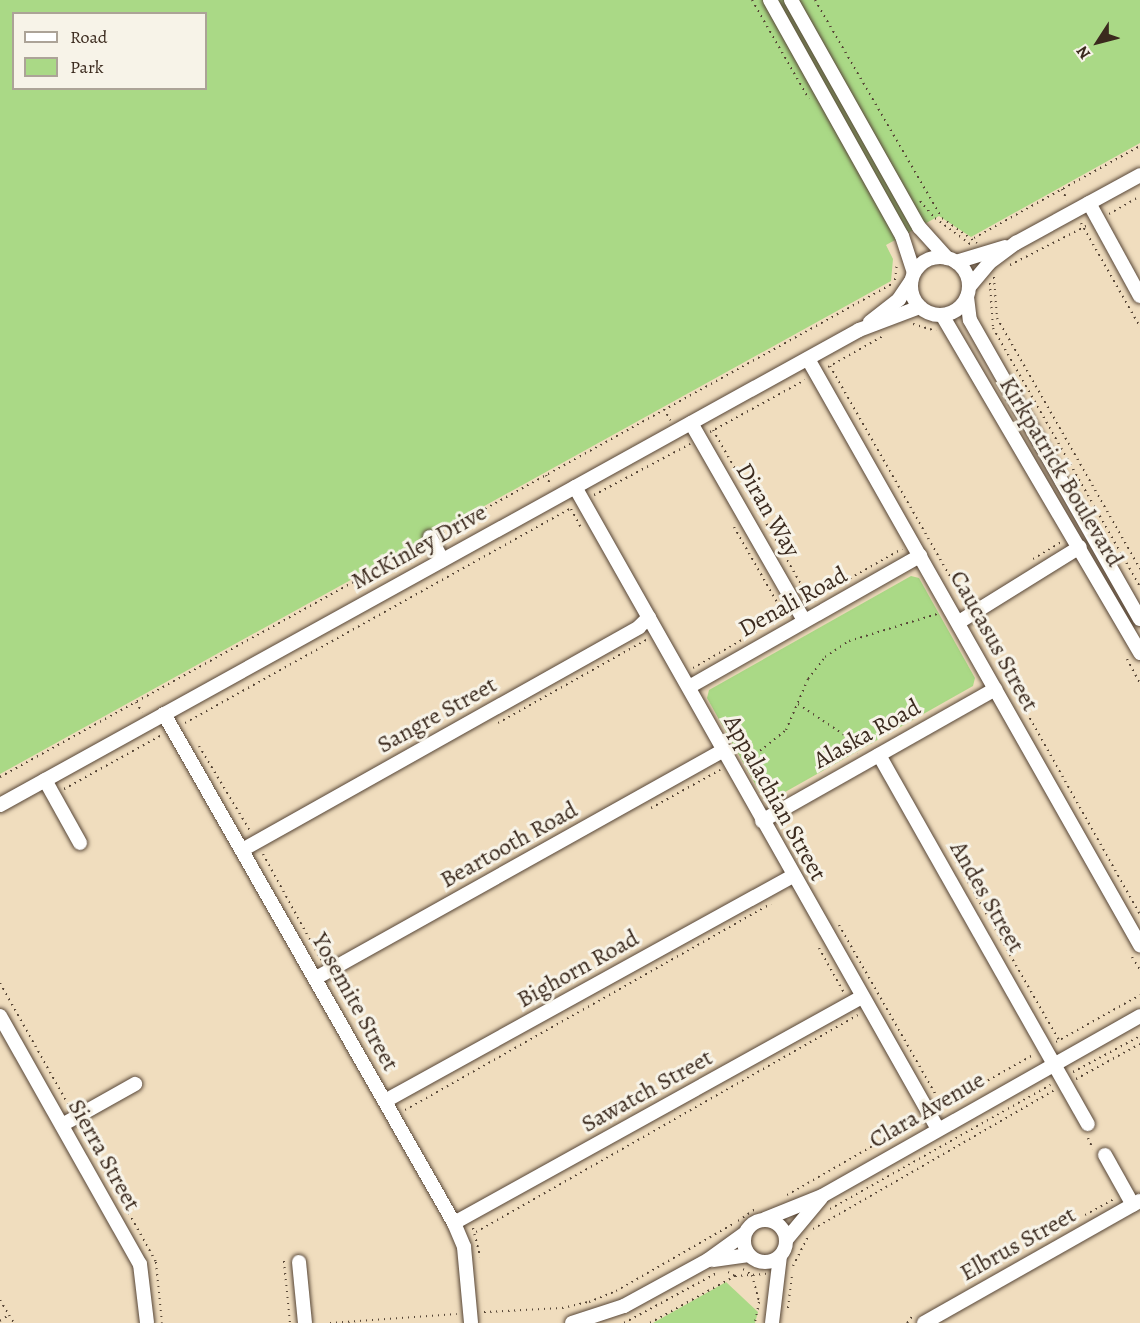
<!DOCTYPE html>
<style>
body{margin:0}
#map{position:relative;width:1140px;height:1323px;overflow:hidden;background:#f0ddbe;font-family:Alegreya,serif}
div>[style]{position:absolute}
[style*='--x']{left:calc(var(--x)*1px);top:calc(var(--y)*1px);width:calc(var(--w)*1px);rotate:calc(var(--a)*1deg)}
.green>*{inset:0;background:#aad986}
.path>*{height:2px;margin-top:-1px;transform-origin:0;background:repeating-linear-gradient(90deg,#564536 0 1.5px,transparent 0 6px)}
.roads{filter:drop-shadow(0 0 2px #564536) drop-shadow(0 0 2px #564536)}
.minor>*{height:14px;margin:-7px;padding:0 7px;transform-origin:7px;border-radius:7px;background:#fff}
.minor>.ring{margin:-7px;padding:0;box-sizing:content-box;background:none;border:14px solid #fff;border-radius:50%}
span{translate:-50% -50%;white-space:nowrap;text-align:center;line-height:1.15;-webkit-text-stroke:6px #f7f3e8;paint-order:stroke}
.street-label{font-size:24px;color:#3b2a1e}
.legend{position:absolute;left:12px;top:12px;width:195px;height:78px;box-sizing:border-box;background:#f7f3e8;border:2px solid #aca397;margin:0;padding:8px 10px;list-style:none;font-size:18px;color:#3b2a1e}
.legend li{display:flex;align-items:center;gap:12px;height:30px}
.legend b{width:30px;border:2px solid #aca397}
.north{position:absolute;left:1068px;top:12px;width:60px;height:60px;-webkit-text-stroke:4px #f7f3e8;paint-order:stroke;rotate:234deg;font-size:16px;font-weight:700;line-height:24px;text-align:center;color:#3b2a1e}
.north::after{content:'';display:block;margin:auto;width:21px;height:27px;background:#3b2a1e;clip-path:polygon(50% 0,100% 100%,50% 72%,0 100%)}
</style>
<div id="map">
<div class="green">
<div style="clip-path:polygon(evenodd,0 0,1140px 0,1140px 143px,971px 237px,939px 216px,886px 245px,893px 259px,891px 281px,0 774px,0 0,14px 14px,206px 14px,206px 88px,14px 88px,14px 14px)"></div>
<div style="clip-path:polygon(911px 576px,919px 578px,975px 678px,973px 686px,771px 800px,763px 798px,707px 698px,709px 690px)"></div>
<div style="clip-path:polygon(726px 1282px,758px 1312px,755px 1323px,653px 1323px)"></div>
</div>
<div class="path">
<div style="--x:752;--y:0;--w:114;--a:60.1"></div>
<div style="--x:815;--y:0;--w:252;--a:59.8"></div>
<div style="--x:942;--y:218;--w:43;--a:35.5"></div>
<div style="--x:1062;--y:189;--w:12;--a:66"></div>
<div style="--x:920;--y:201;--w:23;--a:49"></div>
<div style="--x:935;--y:218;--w:44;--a:36.6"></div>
<div style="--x:1109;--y:214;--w:36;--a:-30"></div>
<div style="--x:1081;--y:223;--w:120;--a:60.4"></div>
<div style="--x:974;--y:238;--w:190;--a:-29"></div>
<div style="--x:1010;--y:265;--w:88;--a:-27.1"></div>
<div style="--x:994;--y:277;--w:41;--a:85.8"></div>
<div style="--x:997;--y:318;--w:289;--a:60.3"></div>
<div style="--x:895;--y:280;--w:16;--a:-83"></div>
<div style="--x:990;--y:283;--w:45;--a:86.2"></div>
<div style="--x:993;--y:328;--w:298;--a:60.4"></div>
<div style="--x:913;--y:324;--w:24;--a:17"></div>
<div style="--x:830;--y:366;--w:274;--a:60.3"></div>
<div style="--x:828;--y:367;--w:63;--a:-29.4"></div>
<div style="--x:664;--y:409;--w:13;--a:61"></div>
<div style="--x:713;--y:430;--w:196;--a:60.3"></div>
<div style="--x:710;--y:432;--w:108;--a:-28.7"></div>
<div style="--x:546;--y:475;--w:12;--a:66"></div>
<div style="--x:594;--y:495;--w:109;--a:-28"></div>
<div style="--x:571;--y:509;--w:21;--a:62"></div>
<div style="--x:734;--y:527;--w:103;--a:60.2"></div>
<div style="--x:443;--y:532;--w:513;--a:-28.91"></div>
<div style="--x:1033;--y:559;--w:33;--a:-31"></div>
<div style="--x:808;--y:602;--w:108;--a:-29.4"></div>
<div style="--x:977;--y:624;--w:334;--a:60.7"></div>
<div style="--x:979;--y:627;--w:11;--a:-34"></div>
<div style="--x:1127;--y:659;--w:27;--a:62"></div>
<div style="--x:693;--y:668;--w:108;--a:-29.9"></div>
<div style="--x:136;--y:702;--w:12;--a:59"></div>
<div style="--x:798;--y:704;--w:54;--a:33.7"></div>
<div style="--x:843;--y:734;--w:24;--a:55"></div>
<div style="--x:185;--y:723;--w:442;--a:-29.1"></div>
<div style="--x:498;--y:723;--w:170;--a:-29.3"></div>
<div style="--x:199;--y:746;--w:99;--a:59"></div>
<div style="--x:746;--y:762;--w:51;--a:-38.7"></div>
<div style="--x:786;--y:730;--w:56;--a:-66.7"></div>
<div style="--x:808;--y:679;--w:28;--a:-52"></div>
<div style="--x:825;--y:657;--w:29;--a:-34"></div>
<div style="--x:849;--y:641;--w:92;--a:-17.1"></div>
<div style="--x:0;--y:777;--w:480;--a:-28.9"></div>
<div style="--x:64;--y:789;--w:112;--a:-28.9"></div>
<div style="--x:651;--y:808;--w:79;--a:-28.8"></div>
<div style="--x:263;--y:854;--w:121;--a:61.3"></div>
<div style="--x:956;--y:861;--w:207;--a:60.1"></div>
<div style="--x:839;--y:925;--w:210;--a:60.3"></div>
<div style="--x:819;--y:948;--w:51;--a:60.9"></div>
<div style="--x:1132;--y:957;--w:15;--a:58"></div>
<div style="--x:0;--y:983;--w:141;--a:60.7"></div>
<div style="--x:1056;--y:1042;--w:96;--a:-29.2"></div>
<div style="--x:1073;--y:1072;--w:76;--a:-28.2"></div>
<div style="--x:1076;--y:1079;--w:73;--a:-28.7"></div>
<div style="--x:941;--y:1107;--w:106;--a:-29.5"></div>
<div style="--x:405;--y:1110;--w:420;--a:-29.4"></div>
<div style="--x:82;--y:1129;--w:152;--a:60.9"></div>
<div style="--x:156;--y:1262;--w:61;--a:84.4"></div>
<div style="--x:1088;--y:1138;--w:12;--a:66"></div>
<div style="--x:787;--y:1195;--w:151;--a:-29.8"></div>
<div style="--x:830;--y:1209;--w:253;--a:-29.4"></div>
<div style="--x:1085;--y:1215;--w:33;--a:-29"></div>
<div style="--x:738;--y:1221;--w:21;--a:-35"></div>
<div style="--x:473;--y:1228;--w:30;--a:76"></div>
<div style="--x:813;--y:1229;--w:279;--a:-29.9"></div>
<div style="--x:476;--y:1232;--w:439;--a:-29.6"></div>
<div style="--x:284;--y:1261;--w:62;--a:84.5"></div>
<div style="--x:793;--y:1266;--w:34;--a:-63"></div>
<div style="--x:743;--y:1269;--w:11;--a:34"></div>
<div style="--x:752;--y:1275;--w:28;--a:75"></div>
<div style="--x:759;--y:1302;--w:21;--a:101"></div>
<div style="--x:728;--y:1272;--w:8;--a:30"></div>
<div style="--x:735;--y:1276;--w:31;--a:-4"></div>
<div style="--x:0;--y:1300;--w:17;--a:59"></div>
<div style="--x:788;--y:1308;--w:34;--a:-83"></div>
<div style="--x:484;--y:1312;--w:78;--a:-2.9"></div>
<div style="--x:562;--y:1308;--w:28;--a:-13"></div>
<div style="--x:589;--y:1302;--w:29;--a:-22"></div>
<div style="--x:616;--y:1291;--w:135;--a:-29.8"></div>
<div style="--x:0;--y:1321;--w:11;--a:-34"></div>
<div style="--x:9;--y:1315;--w:9;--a:58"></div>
<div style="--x:330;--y:1323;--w:127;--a:-4.1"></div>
<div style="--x:624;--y:1323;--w:106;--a:-28.3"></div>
<div style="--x:650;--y:1323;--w:97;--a:-28.9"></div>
<div style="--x:907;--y:1323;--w:11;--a:-52"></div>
</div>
<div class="roads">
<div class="minor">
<div style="--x:770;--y:0;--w:270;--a:60.8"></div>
<div style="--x:902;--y:236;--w:38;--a:72"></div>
<div style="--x:791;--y:0;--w:261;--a:60.6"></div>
<div style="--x:919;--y:227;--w:42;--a:47.9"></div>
<div style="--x:1089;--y:203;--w:106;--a:61.3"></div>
<div class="ring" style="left:911px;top:257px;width:44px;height:44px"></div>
<div style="--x:956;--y:262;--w:51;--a:-17"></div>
<div style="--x:969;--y:287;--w:31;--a:-50"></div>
<div style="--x:989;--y:263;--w:34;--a:-37"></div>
<div style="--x:1016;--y:243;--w:141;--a:-28.7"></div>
<div style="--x:967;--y:297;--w:23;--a:83"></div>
<div style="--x:970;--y:320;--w:344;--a:60.4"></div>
<div style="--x:942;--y:315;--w:392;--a:59.6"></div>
<div style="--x:870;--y:322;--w:37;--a:-38"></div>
<div style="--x:899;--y:299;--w:22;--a:-56"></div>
<div style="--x:808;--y:359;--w:674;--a:60.47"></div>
<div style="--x:691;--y:423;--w:227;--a:60.2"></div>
<div style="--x:575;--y:487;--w:738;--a:60.52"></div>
<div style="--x:430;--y:537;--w:26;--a:62"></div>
<div style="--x:959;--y:622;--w:142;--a:-31.8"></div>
<div style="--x:689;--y:687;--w:266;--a:-29.6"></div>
<div style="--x:164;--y:714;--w:586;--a:60.33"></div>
<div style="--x:454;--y:1223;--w:26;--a:67"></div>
<div style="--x:464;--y:1247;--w:76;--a:84.7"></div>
<div style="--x:879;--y:755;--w:424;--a:60.5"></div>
<div style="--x:45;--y:780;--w:72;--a:60.9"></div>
<div style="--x:0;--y:805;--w:982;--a:-28.94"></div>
<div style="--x:859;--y:330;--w:65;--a:-20.7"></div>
<div style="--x:762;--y:821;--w:268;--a:-29.5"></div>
<div style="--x:244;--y:849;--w:453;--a:-29.3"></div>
<div style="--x:639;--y:627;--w:14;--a:-45"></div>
<div style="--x:316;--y:978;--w:466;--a:-29.2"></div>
<div style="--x:0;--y:1016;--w:285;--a:60.6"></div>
<div style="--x:140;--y:1264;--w:59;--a:83.2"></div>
<div style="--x:385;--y:1101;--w:465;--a:-28.9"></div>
<div style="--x:62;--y:1125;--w:84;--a:-29.3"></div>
<div style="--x:1105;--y:1155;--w:57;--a:60.8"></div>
<div style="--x:765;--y:1219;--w:61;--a:-22"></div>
<div style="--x:822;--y:1196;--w:365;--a:-29.5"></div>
<div class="ring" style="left:744px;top:1220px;width:28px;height:28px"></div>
<div style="--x:454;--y:1223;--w:466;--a:-29"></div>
<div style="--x:786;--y:1240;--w:55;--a:-50.2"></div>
<div style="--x:713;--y:1260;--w:36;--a:-8"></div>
<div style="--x:299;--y:1262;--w:61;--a:84.4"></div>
<div style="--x:572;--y:1323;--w:55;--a:-18.1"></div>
<div style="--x:624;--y:1306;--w:96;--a:-28.7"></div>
<div style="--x:708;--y:1260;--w:44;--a:-35.8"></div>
<div style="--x:772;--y:1323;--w:67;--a:-83.2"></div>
<div style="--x:924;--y:1323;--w:248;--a:-29.5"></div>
</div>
</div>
<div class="street-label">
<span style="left:1061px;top:472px;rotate:59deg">Kirkpatrick Boulevard</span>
<span style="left:768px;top:510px;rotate:60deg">Diran Way</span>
<span style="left:419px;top:547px;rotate:-29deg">McKinley Drive</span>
<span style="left:793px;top:602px;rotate:-29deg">Denali Road</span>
<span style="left:994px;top:641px;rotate:61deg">Caucasus Street</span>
<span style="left:437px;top:715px;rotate:-29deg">Sangre Street</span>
<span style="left:867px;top:734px;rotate:-29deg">Alaska Road</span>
<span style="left:775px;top:798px;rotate:61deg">Appalachian Street</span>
<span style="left:509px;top:845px;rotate:-29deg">Beartooth Road</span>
<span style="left:987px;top:897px;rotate:60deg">Andes Street</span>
<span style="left:578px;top:969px;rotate:-29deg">Bighorn Road</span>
<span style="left:355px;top:1002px;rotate:61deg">Yosemite Street</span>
<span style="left:647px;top:1091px;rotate:-29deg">Sawatch Street</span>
<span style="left:927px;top:1110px;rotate:-30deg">Clara Avenue</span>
<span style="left:104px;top:1155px;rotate:61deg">Sierra Street</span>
<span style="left:1018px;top:1244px;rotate:-29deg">Elbrus Street</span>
</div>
<ul class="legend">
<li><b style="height:8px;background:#fff"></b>Road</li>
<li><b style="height:16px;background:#aad986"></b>Park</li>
</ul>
<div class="north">N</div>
</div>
